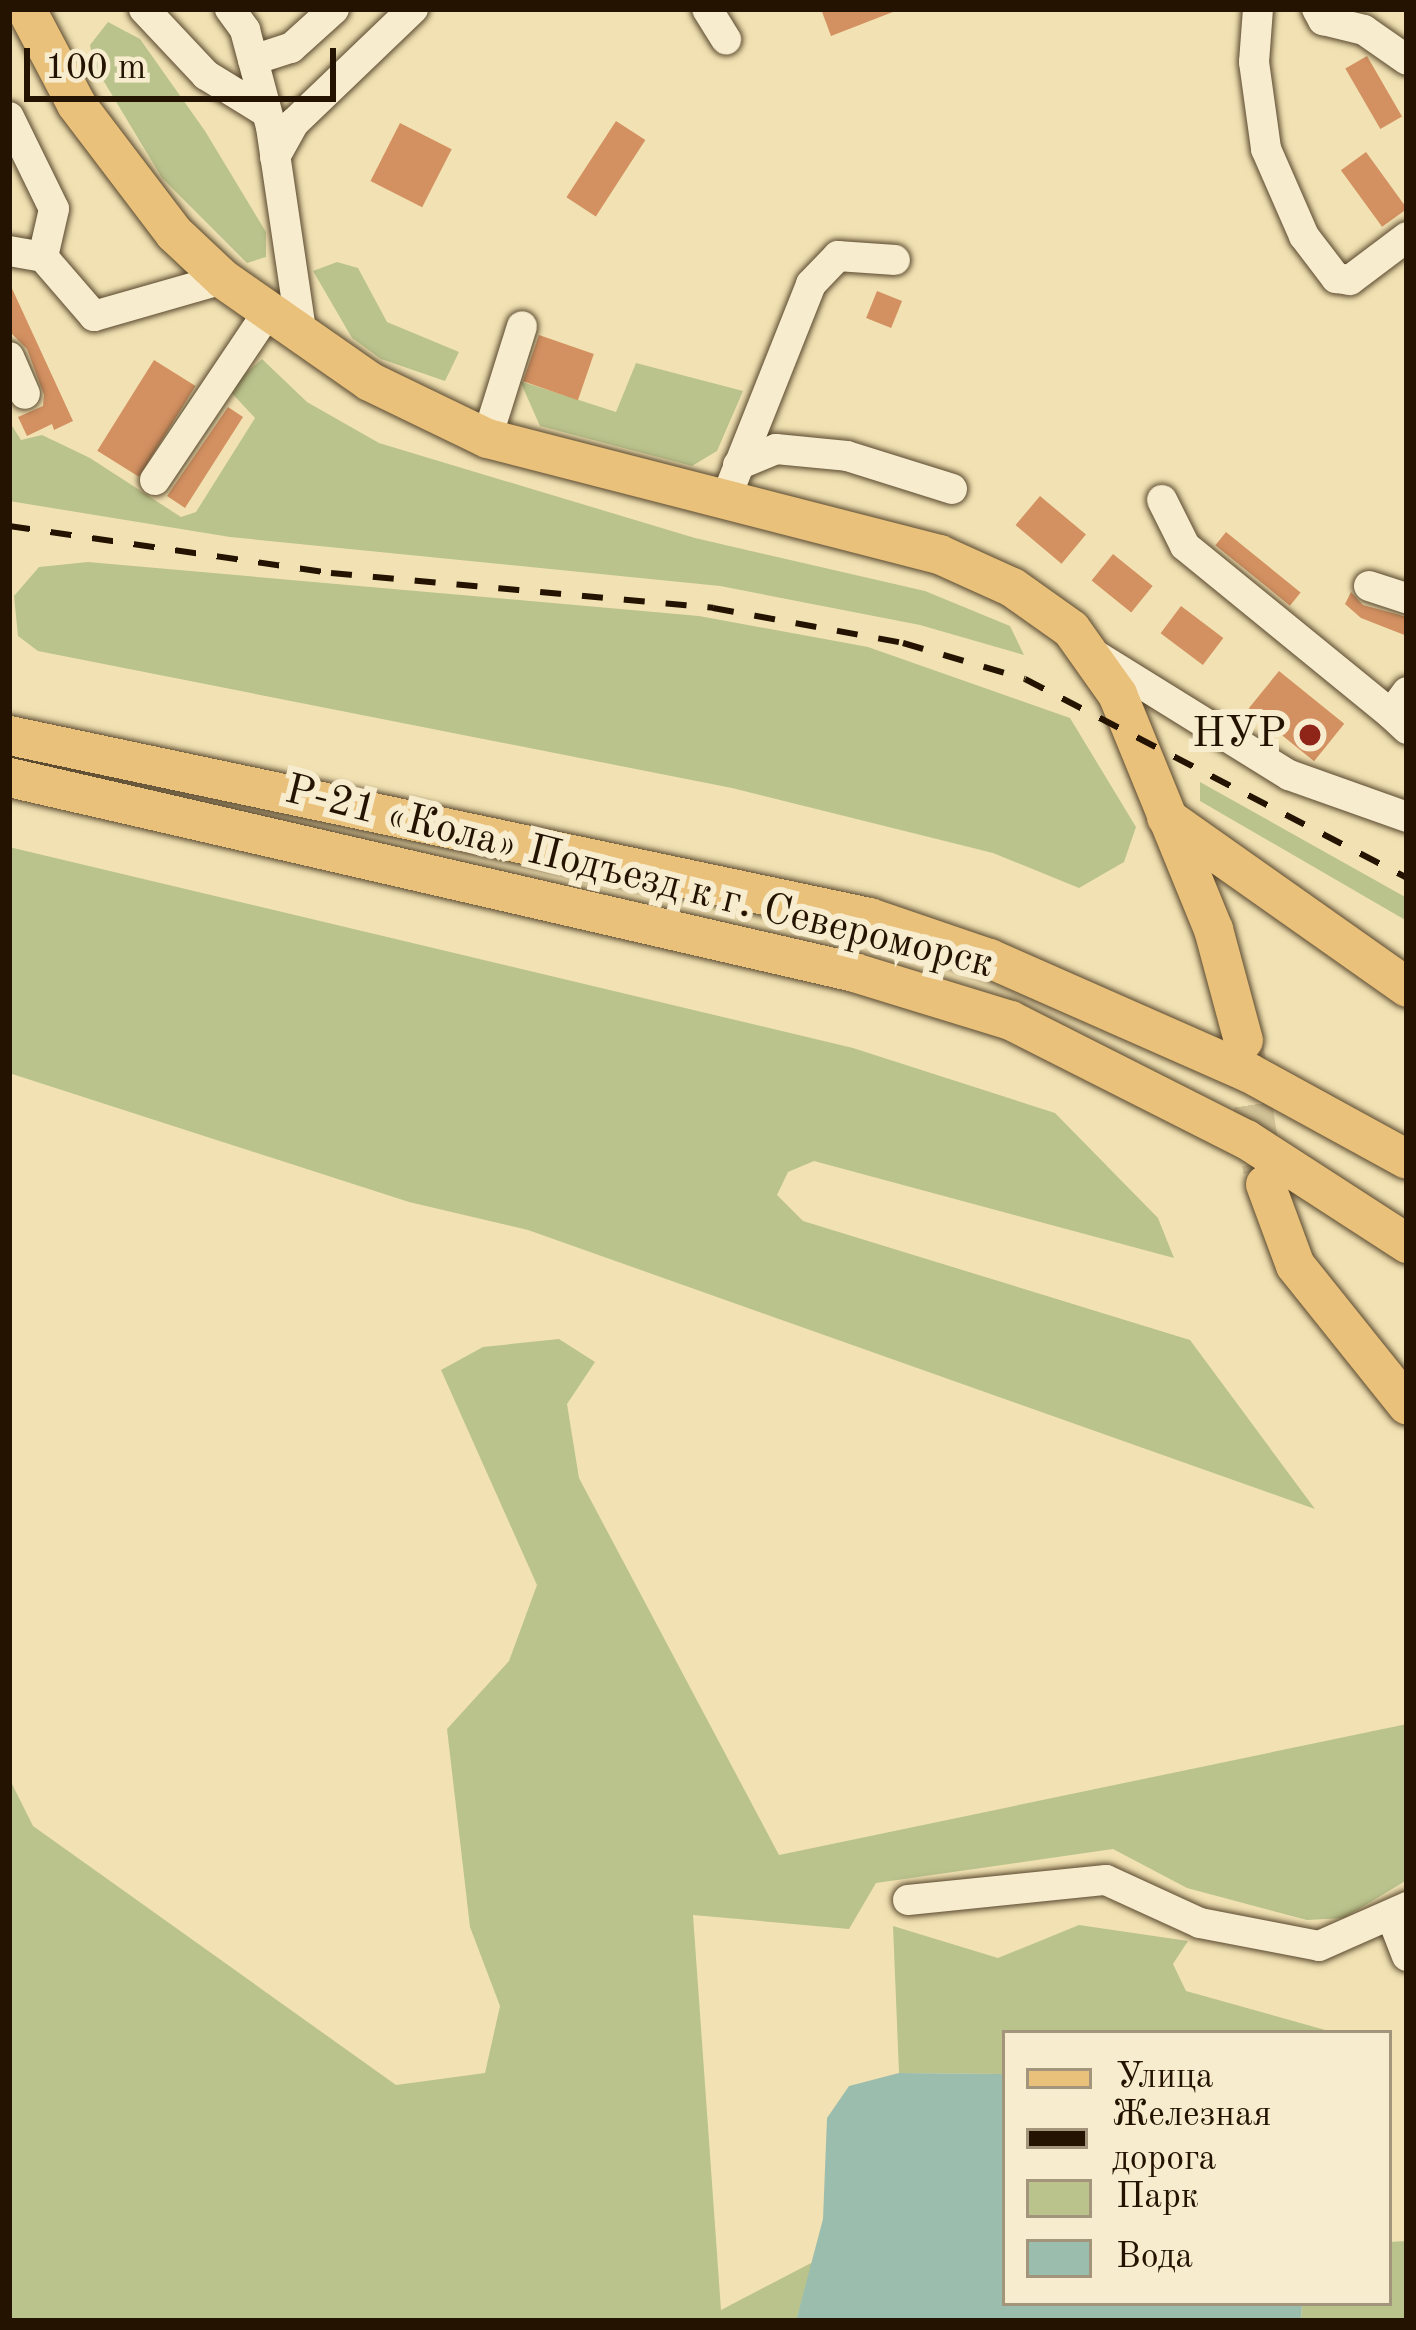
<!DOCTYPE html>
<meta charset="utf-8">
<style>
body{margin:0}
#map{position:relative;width:1416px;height:2330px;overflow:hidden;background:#f2e2b3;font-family:"Old Standard TT",serif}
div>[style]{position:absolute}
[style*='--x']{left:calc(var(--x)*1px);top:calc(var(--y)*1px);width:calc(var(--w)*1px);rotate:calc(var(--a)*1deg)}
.green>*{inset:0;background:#bac38c}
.water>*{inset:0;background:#9bbdae}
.building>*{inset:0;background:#d39061;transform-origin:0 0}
.major-tunnel>*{height:39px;margin-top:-19.5px;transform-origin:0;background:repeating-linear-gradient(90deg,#d3c398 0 39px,transparent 0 59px)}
.roads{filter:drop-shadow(0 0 3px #58472d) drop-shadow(0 0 3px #58472d)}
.minor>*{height:30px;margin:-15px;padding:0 15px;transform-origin:15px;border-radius:15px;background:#f7ecce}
.major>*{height:39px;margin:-19.5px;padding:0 19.5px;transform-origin:19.5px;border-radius:19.5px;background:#e9c17a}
.rail>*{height:6px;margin-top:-3px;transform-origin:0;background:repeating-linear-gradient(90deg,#241300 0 21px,transparent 0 42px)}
.dots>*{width:33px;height:33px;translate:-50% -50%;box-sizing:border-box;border:6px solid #f7ecce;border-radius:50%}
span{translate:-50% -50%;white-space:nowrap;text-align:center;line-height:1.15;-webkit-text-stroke:12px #f7ecce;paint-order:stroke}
.poi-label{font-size:42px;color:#241300}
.right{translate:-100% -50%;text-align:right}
.street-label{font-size:42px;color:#241300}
.frame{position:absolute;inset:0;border:12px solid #241300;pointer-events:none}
.legend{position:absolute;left:1002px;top:2030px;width:390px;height:276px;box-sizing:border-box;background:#f7ecce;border:3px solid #a3957c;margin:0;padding:15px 21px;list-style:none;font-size:36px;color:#241300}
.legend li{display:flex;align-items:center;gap:24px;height:60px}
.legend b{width:60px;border:3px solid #a3957c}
.scale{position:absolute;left:24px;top:48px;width:312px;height:54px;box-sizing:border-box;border:6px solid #241300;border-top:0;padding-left:15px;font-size:36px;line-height:42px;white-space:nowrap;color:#241300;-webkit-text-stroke:9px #f7ecce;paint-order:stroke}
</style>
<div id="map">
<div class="green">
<div style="clip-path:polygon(108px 22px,140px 39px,205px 131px,266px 232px,266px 257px,247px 263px,162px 178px,94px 65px,90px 45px)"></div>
<div style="clip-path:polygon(337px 262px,358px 268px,387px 322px,459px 352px,445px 381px,381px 359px,352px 338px,313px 271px)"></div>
<div style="clip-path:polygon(262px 359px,307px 402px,379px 443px,695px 538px,925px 591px,1010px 626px,1024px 655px,920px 625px,720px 586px,230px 537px,9px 501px,9px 421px,21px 440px,42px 435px,90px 458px,181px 517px,196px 512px,255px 418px,228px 389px)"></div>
<div style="clip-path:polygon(636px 363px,743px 391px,717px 451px,692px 466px,540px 426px,520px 381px,616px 412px)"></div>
<div style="clip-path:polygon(88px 562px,699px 616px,868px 647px,1070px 718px,1136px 827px,1124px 862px,1079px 888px,993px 853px,732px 788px,38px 651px,18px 636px,14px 596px,39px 567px)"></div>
<div style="clip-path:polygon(1200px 782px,1407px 898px,1407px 921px,1200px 801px)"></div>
<div style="clip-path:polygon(9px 847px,853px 1048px,1055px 1113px,1158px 1218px,1174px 1258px,814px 1161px,788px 1172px,777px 1195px,803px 1221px,1190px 1340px,1315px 1509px,528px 1230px,409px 1202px,9px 1073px)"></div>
<div style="clip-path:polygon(559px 1339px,595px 1362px,567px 1404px,579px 1478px,779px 1855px,1407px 1724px,1407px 1880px,1344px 1918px,1307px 1920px,1187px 1888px,1113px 1849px,876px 1883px,849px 1929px,693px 1915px,721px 2310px,813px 2262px,796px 2321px,9px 2321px,9px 1778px,33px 1826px,396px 2085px,485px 2073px,500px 2006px,470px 1927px,447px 1729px,509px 1661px,537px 1585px,441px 1370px,483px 1347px)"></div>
<div style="clip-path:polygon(1079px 1925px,1188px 1941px,1173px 1964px,1186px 1991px,1336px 2033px,1005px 2033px,1005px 2074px,899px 2073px,893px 1926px,998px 1958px)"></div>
<div style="clip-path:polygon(1407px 2241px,1407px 2321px,1301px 2321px,1302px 2303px,1389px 2303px,1389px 2242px)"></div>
</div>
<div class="water">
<div style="clip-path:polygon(899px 2073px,1005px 2074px,1005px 2303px,1302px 2303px,1301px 2321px,796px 2321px,823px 2219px,827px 2118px,849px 2086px)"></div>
</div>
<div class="building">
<div style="clip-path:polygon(821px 9px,898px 9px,898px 10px,831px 36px)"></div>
<div style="left:1367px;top:56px;width:70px;height:25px;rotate:60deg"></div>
<div style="left:616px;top:121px;width:35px;height:91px;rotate:33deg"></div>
<div style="left:400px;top:123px;width:58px;height:65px;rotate:27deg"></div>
<div style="left:1366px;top:152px;width:70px;height:31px;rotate:54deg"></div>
<div style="clip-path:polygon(9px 282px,73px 421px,54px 430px,52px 424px,27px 436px,18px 417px,43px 406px,44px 395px,27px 349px,9px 331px)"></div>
<div style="left:877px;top:291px;width:27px;height:29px;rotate:22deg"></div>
<div style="left:539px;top:335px;width:58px;height:49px;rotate:19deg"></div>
<div style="left:154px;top:360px;width:49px;height:107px;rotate:32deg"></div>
<div style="clip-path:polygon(228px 407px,243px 417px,185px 508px,167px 496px)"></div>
<div style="left:1040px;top:496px;width:60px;height:38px;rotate:40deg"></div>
<div style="left:1226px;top:532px;width:96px;height:17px;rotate:39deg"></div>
<div style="left:1113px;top:554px;width:51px;height:34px;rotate:39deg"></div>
<div style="clip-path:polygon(1351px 592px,1363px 605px,1407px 617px,1407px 636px,1361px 618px,1345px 604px)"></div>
<div style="left:1181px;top:606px;width:53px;height:34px;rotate:37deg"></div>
<div style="left:1279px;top:671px;width:84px;height:48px;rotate:39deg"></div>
</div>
<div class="major-tunnel">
<div style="--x:1244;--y:1046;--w:126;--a:81.4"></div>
</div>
<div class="roads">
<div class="minor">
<div style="--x:144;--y:9;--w:91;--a:46.8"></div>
<div style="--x:206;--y:75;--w:67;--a:31.6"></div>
<div style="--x:230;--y:9;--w:26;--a:54"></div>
<div style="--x:245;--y:30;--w:100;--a:75"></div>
<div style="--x:271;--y:127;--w:213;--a:81.6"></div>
<div style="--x:707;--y:9;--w:36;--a:58"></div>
<div style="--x:1258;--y:9;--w:53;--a:94.3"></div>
<div style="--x:1254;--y:62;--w:88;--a:82.1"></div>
<div style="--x:1266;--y:149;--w:95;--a:66.4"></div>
<div style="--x:1304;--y:236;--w:53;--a:52.7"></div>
<div style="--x:1336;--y:278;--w:14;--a:8"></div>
<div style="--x:1350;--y:280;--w:71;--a:-37"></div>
<div style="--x:1317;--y:9;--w:13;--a:61"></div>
<div style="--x:1323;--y:20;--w:42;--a:13.7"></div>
<div style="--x:1364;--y:30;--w:52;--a:34.9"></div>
<div style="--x:253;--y:60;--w:40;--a:-18"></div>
<div style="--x:291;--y:48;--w:58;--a:-42.2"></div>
<div style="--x:9;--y:117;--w:102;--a:63.9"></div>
<div style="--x:54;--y:209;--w:49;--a:102.9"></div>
<div style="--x:43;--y:257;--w:78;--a:49.2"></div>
<div style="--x:94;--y:316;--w:134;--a:-16"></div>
<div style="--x:275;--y:157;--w:39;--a:-61"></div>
<div style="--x:294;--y:123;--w:165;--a:-43.8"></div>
<div style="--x:9;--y:251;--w:35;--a:10"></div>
<div style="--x:9;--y:357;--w:40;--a:66.6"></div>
<div style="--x:487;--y:438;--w:117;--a:-72.6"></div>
<div style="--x:738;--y:465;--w:41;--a:-22.8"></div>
<div style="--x:776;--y:449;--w:71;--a:5.6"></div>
<div style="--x:847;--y:456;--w:110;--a:17.4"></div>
<div style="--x:155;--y:480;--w:202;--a:-56.1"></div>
<div style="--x:726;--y:498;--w:230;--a:-68.3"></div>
<div style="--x:811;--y:284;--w:39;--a:-46"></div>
<div style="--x:838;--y:256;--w:57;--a:4"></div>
<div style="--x:1162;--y:500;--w:51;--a:63.4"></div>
<div style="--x:1185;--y:546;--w:266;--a:39.2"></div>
<div style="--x:1369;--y:586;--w:40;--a:18"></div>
<div style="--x:1092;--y:653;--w:232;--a:31.8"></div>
<div style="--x:1289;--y:775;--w:125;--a:19.6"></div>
<div style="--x:1407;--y:692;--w:27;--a:126"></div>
<div style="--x:1391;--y:714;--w:22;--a:43"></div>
<div style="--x:908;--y:1900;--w:199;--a:-5.8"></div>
<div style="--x:1106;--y:1880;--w:103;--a:24.6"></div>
<div style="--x:1200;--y:1923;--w:121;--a:10.9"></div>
<div style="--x:1319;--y:1946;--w:96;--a:-23.9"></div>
<div style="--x:1391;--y:1915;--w:44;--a:68.7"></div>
</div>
<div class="major">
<div style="--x:26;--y:9;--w:107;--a:62.2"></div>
<div style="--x:76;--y:104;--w:162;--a:52.8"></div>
<div style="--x:174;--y:233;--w:67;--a:43.2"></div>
<div style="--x:223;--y:279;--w:178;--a:34.9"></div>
<div style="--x:369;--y:381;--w:131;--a:25.8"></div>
<div style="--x:487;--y:438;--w:467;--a:14.4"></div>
<div style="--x:939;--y:554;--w:80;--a:24.3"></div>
<div style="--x:1012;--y:587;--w:72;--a:35.4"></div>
<div style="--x:1071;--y:629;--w:80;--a:54.7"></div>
<div style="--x:1117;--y:694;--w:254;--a:67.8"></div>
<div style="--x:1213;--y:929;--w:115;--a:74.9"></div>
<div style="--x:9;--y:735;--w:879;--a:11.95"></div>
<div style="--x:869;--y:917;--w:127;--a:18.9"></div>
<div style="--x:989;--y:958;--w:283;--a:23.8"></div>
<div style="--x:1248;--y:1072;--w:181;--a:28.7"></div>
<div style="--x:9;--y:777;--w:867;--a:12.99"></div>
<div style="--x:854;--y:972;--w:163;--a:17.1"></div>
<div style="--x:1010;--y:1020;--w:264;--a:26.8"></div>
<div style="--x:1246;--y:1139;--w:192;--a:32.9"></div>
<div style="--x:1166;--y:817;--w:295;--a:35.2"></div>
<div style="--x:1265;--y:1184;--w:86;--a:69.7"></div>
<div style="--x:1295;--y:1265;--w:179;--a:51.3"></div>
</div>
</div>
<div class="rail">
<div style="--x:9;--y:526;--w:325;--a:8.3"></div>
<div style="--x:331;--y:573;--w:384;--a:5.2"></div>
<div style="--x:713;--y:608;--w:193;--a:10.4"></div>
<div style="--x:903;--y:643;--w:127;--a:16.4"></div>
<div style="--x:1025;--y:679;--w:431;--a:27.5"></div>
</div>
<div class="dots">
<div style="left:1310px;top:735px;background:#8f2418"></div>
</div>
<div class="poi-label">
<span class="right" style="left:1286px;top:735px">НУР</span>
</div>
<div class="street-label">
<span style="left:639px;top:878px;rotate:14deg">Р-21 «Кола» Подъезд к г. Североморск</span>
</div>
<div class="frame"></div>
<ul class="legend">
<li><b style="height:15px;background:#e9c17a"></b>Улица</li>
<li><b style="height:15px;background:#241300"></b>Железная дорога</li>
<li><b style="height:33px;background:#bac38c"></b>Парк</li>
<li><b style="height:33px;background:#9bbdae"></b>Вода</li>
</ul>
<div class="scale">100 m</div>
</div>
